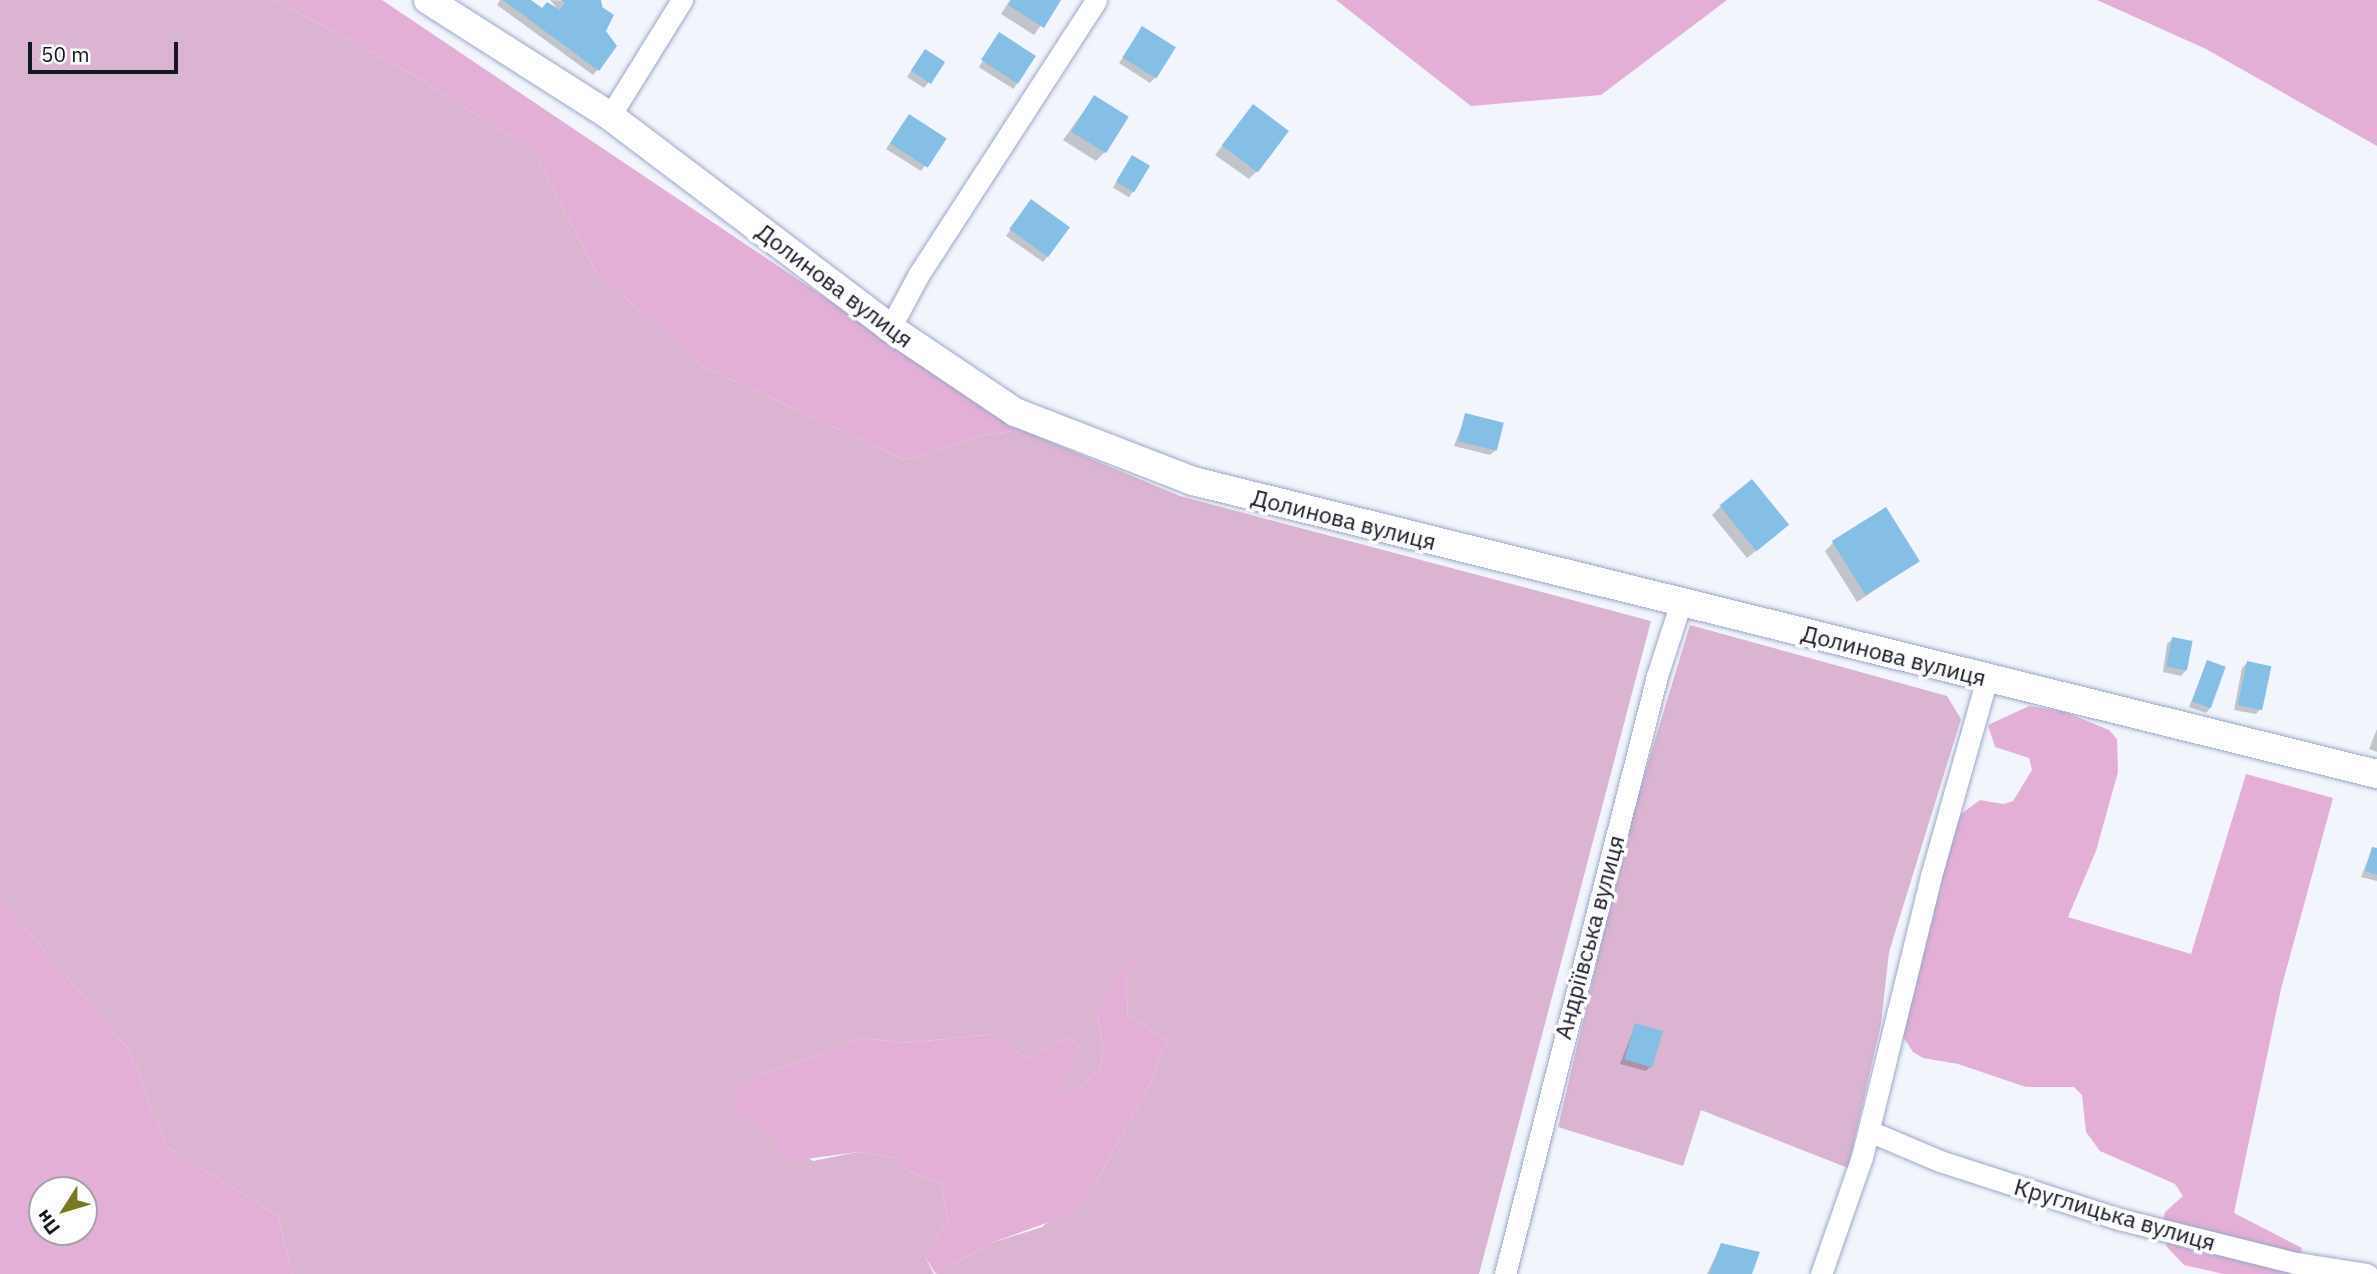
<!DOCTYPE html>
<meta charset="utf-8">
<style>
body{margin:0}
#map{position:relative;width:2377px;height:1274px;overflow:hidden;background:#f2f5fc;font-family:"IBM Plex Sans",sans-serif}
div>[style]{position:absolute}
[style*='--x']{left:calc(var(--x)*1px);top:calc(var(--y)*1px);width:calc(var(--w)*1px);rotate:calc(var(--a)*1deg)}
.green>*{inset:0;background:#dab4d1}
.forest>*{inset:0;background:#e4afd7}
.shadow>*{inset:0;background:#0003;transform-origin:0 0}
.building>*{inset:0;background:#86bfe6;transform-origin:0 0}
.roads{filter:drop-shadow(0 0 2px #9da8c9) drop-shadow(0 0 2px #9da8c9)}
.street>*{height:21px;margin:-10.5px;padding:0 10.5px;transform-origin:10.5px;border-radius:10.5px;background:#fff}
.secondary>*{height:28px;margin:-14px;padding:0 14px;transform-origin:14px;border-radius:14px;background:#fff}
span{translate:-50% -50%;white-space:nowrap;text-align:center;line-height:1.15;-webkit-text-stroke:7px #fff;paint-order:stroke}
.street-label{font-size:23px;color:#151824}
.north{position:absolute;left:28px;top:1176px;width:70px;height:70px;box-sizing:border-box;background:#fff;border:2px solid #a1a3a7;border-radius:50%;rotate:233deg;font-size:19px;font-weight:700;line-height:28px;text-align:center;color:#151824}
.north::after{content:'';display:block;margin:auto;width:24px;height:32px;background:#797920;clip-path:polygon(50% 0,100% 100%,50% 72%,0 100%)}
.scale{position:absolute;left:28px;top:42px;width:150px;height:32px;box-sizing:border-box;border:4px solid #151824;border-top:0;padding-left:9px;font-size:21px;line-height:24px;white-space:nowrap;color:#151824;-webkit-text-stroke:5px #fff;paint-order:stroke}
</style>
<div id="map">
<div class="green">
<div style="clip-path:polygon(0 0,275px 0,405px 70px,533px 150px,596px 272px,702px 366px,905px 460px,981px 435px,1022px 430px,1180px 496px,1651px 621px,1479px 1274px,936px 1274px,991px 1243px,1042px 1227px,1096px 1182px,1151px 1082px,1167px 1041px,1128px 1015px,1126px 985px,1135px 959px,1097px 1013px,1103px 1047px,1100px 1070px,1078px 1088px,1055px 1093px,1080px 1046px,1067px 1037px,1026px 1058px,996px 1034px,903px 1043px,863px 1038px,742px 1082px,758px 1125px,813px 1161px,858px 1152px,896px 1158px,908px 1171px,941px 1184px,948px 1219px,925px 1257px,934px 1274px,292px 1274px,278px 1216px,167px 1147px,129px 1050px,0 898px)"></div>
<div style="clip-path:polygon(1690px 625px,1947px 696px,1961px 719px,1889px 952px,1881px 1024px,1848px 1168px,1701px 1110px,1683px 1166px,1558px 1127px,1630px 822px)"></div>
</div>
<div class="forest">
<div style="clip-path:polygon(275px 0,382px 0,1022px 430px,981px 435px,905px 460px,702px 366px,596px 272px,533px 150px,405px 70px)"></div>
<div style="clip-path:polygon(1336px 0,1727px 0,1601px 95px,1471px 106px)"></div>
<div style="clip-path:polygon(2097px 0,2377px 0,2377px 146px,2206px 49px)"></div>
<div style="clip-path:polygon(2029px 706px,2065px 712px,2109px 730px,2117px 739px,2118px 772px,2096px 851px,2068px 917px,2191px 954px,2246px 774px,2333px 798px,2281px 989px,2234px 1213px,2302px 1248px,2295px 1274px,2224px 1274px,2184px 1265px,2167px 1247px,2162px 1224px,2165px 1212px,2183px 1196px,2175px 1184px,2100px 1151px,2086px 1132px,2082px 1095px,2074px 1087px,2026px 1087px,1958px 1064px,1923px 1058px,1913px 1052px,1900px 1032px,1908px 971px,1930px 929px,1941px 871px,1961px 814px,1980px 800px,2003px 804px,2013px 801px,2032px 770px,2029px 758px,1995px 747px,1988px 725px)"></div>
<div style="clip-path:polygon(evenodd,0 898px,129px 1050px,167px 1147px,278px 1216px,292px 1274px,0 1274px,0 898px,42px 1190px,84px 1190px,84px 1232px,42px 1232px,42px 1190px)"></div>
<div style="clip-path:polygon(1136px 957px,1126px 985px,1128px 1015px,1167px 1041px,1151px 1082px,1096px 1182px,1071px 1214px,991px 1243px,936px 1274px,925px 1257px,948px 1219px,941px 1184px,908px 1171px,896px 1158px,858px 1152px,783px 1162px,776px 1140px,733px 1110px,742px 1082px,863px 1038px,903px 1043px,996px 1034px,1026px 1058px,1067px 1037px,1080px 1046px,1056px 1092px,1078px 1088px,1100px 1070px,1103px 1047px,1097px 1013px,1119px 967px)"></div>
</div>
<div class="shadow">
<div style="clip-path:polygon(500px 0,528px 0,542px 10px,561px 13px,550px 0,602px 3px,604px 32px,598px 69px,593px 75px,497px 5px)"></div>
<div style="clip-path:polygon(1010px 0,1059px 0,1034px 35px,1001px 14px)"></div>
<div style="clip-path:polygon(1143px 28px,1155px 78px,1150px 83px,1119px 63px)"></div>
<div style="left:999px;top:35px;width:41px;height:38px;rotate:32deg"></div>
<div style="clip-path:polygon(920px 57px,943px 63px,924px 88px,907px 77px)"></div>
<div style="clip-path:polygon(1094px 97px,1104px 153px,1096px 161px,1063px 140px)"></div>
<div style="clip-path:polygon(1253px 107px,1257px 171px,1249px 179px,1215px 155px)"></div>
<div style="clip-path:polygon(904px 122px,944px 139px,921px 171px,886px 149px)"></div>
<div style="left:1132px;top:157px;width:19px;height:36px;rotate:32deg"></div>
<div style="clip-path:polygon(1026px 207px,1048px 256px,1043px 262px,1006px 236px)"></div>
<div style="clip-path:polygon(1466px 415px,1496px 450px,1490px 455px,1454px 446px)"></div>
<div style="clip-path:polygon(1720px 507px,1778px 533px,1747px 558px,1712px 515px)"></div>
<div style="clip-path:polygon(1833px 543px,1918px 561px,1857px 602px,1825px 551px)"></div>
<div style="clip-path:polygon(2173px 639px,2186px 670px,2181px 676px,2163px 672px,2167px 644px)"></div>
<div style="clip-path:polygon(2207px 662px,2211px 707px,2206px 713px,2189px 707px)"></div>
<div style="clip-path:polygon(2247px 663px,2261px 708px,2256px 714px,2234px 710px,2242px 668px)"></div>
<div style="clip-path:polygon(2377px 729px,2377px 752px,2369px 749px)"></div>
<div style="clip-path:polygon(2372px 849px,2377px 850px,2377px 881px,2361px 877px)"></div>
<div style="clip-path:polygon(1635px 1025px,1651px 1066px,1646px 1071px,1620px 1064px)"></div>
<div style="clip-path:polygon(1721px 1245px,1758px 1253px,1750px 1274px,1707px 1274px)"></div>
</div>
<div class="building">
<div style="clip-path:polygon(503px 0,531px 0,542px 8px,547px 2px,560px 10px,565px 3px,561px 0,601px 0,602px 7px,614px 15px,606px 31px,617px 46px,599px 71px)"></div>
<div style="clip-path:polygon(1011px 0,1061px 0,1044px 28px,1008px 5px)"></div>
<div style="left:1142px;top:26px;width:40px;height:37px;rotate:32deg"></div>
<div style="left:999px;top:32px;width:44px;height:33px;rotate:33deg"></div>
<div style="left:925px;top:49px;width:24px;height:26px;rotate:33deg"></div>
<div style="left:1094px;top:95px;width:41px;height:43px;rotate:32deg"></div>
<div style="left:1253px;top:104px;width:45px;height:52px;rotate:37deg"></div>
<div style="left:909px;top:114px;width:45px;height:35px;rotate:33deg"></div>
<div style="left:1132px;top:155px;width:21px;height:31px;rotate:31deg"></div>
<div style="left:1031px;top:199px;width:48px;height:37px;rotate:36deg"></div>
<div style="left:1465px;top:413px;width:40px;height:29px;rotate:14deg"></div>
<div style="left:1752px;top:479px;width:59px;height:42px;rotate:51deg"></div>
<div style="left:1886px;top:507px;width:64px;height:64px;rotate:58deg"></div>
<div style="left:2172px;top:637px;width:21px;height:30px;rotate:11deg"></div>
<div style="left:2207px;top:660px;width:20px;height:44px;rotate:20deg"></div>
<div style="left:2247px;top:661px;width:25px;height:45px;rotate:12deg"></div>
<div style="clip-path:polygon(2372px 847px,2377px 848px,2377px 875px,2365px 871px)"></div>
<div style="left:1635px;top:1023px;width:29px;height:38px;rotate:16deg"></div>
<div style="clip-path:polygon(1721px 1243px,1760px 1252px,1752px 1274px,1709px 1274px)"></div>
</div>
<div class="roads">
<div class="street">
<div style="--x:610;--y:116;--w:137;--a:-58.2"></div>
<div style="--x:890;--y:328;--w:61;--a:-61.8"></div>
<div style="--x:919;--y:274;--w:326;--a:-57.1"></div>
<div style="--x:1869;--y:1131;--w:77;--a:22.9"></div>
<div style="--x:1940;--y:1161;--w:188;--a:18"></div>
<div style="--x:2119;--y:1219;--w:182;--a:14"></div>
<div style="--x:2296;--y:1263;--w:72;--a:8.8"></div>
<div style="--x:1505;--y:1274;--w:617;--a:-75.74"></div>
<div style="--x:1657;--y:676;--w:78;--a:-72"></div>
<div style="--x:1821;--y:1274;--w:124;--a:-70.7"></div>
<div style="--x:1862;--y:1157;--w:289;--a:-76.2"></div>
<div style="--x:1931;--y:876;--w:206;--a:-74.2"></div>
</div>
<div class="secondary">
<div style="--x:428;--y:0;--w:216;--a:32.5"></div>
<div style="--x:610;--y:116;--w:351;--a:37.1"></div>
<div style="--x:890;--y:328;--w:151;--a:33.9"></div>
<div style="--x:1015;--y:412;--w:191;--a:21.2"></div>
<div style="--x:1193;--y:481;--w:1220;--a:13.9"></div>
</div>
</div>
<div class="street-label">
<span style="left:835px;top:285px;rotate:37deg">Долинова вулиця</span>
<span style="left:1344px;top:519px;rotate:14deg">Долинова вулиця</span>
<span style="left:1894px;top:655px;rotate:14deg">Долинова вулиця</span>
<span style="left:1589px;top:937px;rotate:-75deg">Андріївська вулиця</span>
<span style="left:2115px;top:1214px;rotate:16deg">Круглицька вулиця</span>
</div>
<div class="north">Пн</div>
<div class="scale">50 m</div>
</div>
